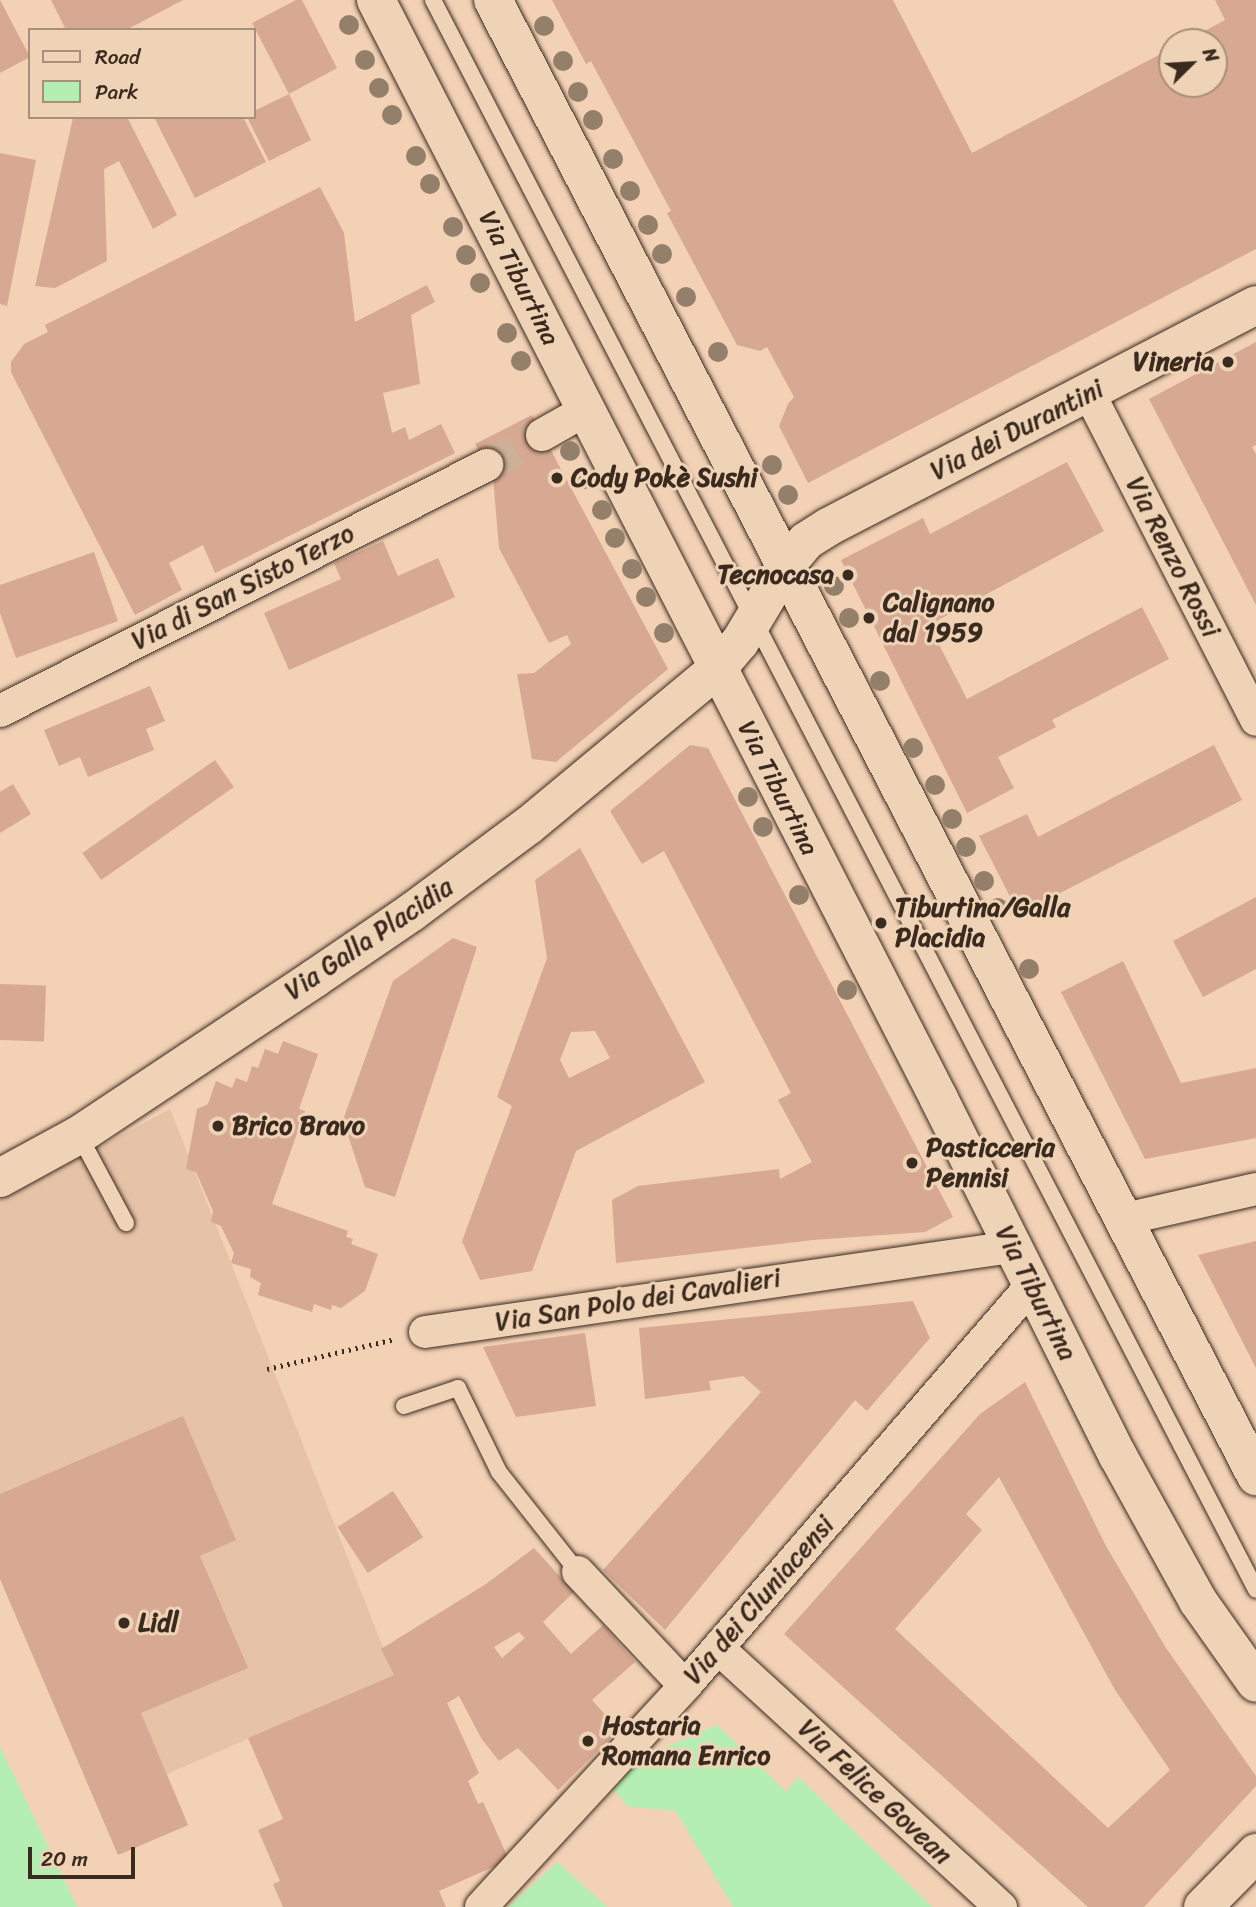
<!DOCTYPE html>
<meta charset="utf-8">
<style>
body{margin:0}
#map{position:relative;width:1256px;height:1907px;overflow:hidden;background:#f2d1b5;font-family:Sriracha,sans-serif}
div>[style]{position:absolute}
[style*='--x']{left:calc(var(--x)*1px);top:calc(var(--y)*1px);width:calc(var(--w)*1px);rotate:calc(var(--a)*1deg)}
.built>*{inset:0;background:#e6c2a7}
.green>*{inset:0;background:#b4eeb2}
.building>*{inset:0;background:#d7a992;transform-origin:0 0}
.minor-tunnel>*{height:32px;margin-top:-16px;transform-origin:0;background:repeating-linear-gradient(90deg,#cdb097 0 32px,transparent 0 48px)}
.path>*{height:4.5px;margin-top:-2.25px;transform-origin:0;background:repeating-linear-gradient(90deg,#3b2a1e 0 2px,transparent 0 7px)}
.roads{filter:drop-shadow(0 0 2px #3b2a1e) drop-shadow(0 0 2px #3b2a1e)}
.service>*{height:16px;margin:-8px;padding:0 8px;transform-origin:8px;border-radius:8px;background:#efd3b6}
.minor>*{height:32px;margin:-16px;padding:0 16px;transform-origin:16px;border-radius:16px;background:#efd3b6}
.tertiary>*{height:38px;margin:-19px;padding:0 19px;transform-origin:19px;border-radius:19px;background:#efd3b6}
.secondary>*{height:38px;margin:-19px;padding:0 19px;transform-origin:19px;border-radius:19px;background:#efd3b6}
.primary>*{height:38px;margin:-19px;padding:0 19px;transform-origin:19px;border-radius:19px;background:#efd3b6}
.trees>*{width:20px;height:20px;margin:-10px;border-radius:50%;background:#94806a}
.dots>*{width:19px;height:19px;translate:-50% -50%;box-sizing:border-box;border:4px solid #efd3b6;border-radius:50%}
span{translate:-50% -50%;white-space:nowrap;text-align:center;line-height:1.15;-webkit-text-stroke:6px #efd3b6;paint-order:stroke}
.street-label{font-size:26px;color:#3b2a1e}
.poi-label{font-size:26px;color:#3b2a1e;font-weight:700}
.right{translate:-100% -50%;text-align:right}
.left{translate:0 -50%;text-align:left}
.legend{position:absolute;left:28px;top:28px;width:228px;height:91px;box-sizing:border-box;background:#efd3b6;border:2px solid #a78f79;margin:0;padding:9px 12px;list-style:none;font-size:21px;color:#3b2a1e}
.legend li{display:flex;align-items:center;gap:14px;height:35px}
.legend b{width:35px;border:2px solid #a78f79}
.north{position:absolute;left:1158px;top:28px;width:70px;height:70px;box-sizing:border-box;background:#efd3b6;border:2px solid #a78f79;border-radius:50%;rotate:66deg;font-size:19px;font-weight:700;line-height:28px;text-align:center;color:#3b2a1e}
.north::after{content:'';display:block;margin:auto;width:24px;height:32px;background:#3b2a1e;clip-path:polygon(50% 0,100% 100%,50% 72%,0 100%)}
.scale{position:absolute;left:28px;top:1847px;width:107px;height:32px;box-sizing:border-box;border:4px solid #3b2a1e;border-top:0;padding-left:9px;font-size:21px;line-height:24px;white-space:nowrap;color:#3b2a1e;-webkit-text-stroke:5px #efd3b6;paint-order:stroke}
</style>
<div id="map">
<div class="built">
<div style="clip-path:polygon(170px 1109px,394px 1675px,167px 1774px,188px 1825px,118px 1855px,0 1570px,0 1200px)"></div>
</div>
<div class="green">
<div style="clip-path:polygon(717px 1725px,786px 1792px,798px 1777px,932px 1907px,733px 1907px,675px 1811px,628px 1807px,609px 1785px,631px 1762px)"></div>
<div style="clip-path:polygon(0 1747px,77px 1907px,0 1907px)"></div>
<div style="clip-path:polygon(557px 1862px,607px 1907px,508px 1907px)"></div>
</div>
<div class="building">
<div style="clip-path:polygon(0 0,30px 57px,0 73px)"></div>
<div style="clip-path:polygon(51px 0,183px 0,126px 30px,66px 30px)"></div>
<div style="clip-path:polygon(296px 0,302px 0,337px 68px,289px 94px,252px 23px)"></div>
<div style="clip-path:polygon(552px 0,893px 0,972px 153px,1172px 48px,1172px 84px,1214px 84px,1214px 42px,1184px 42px,1225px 20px,1215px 0,1256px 0,1256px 249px,808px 483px,779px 426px,788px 404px,794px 397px,767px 347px,760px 351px,737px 345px,667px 213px,671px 211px,591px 61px,586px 64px)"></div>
<div style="clip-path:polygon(289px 94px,311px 140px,269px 161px,247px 117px,254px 117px,254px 111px)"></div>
<div style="clip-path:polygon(127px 117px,177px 215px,153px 229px,119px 161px,104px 169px,107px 261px,55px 288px,35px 286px,73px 118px)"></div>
<div style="clip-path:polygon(154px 117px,243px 117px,266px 162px,195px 198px)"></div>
<div style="clip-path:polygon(0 153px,36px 160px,7px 306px,0 304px)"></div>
<div style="clip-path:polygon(320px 187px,344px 233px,355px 322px,427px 285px,435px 302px,411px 315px,420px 384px,383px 393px,392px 433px,405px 427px,409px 440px,441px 424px,455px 453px,215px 573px,203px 545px,169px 563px,182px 590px,135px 615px,11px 372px,11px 362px,24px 344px,48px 332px,45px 325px)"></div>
<div style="clip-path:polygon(1256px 342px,1256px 445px,1252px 447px,1256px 454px,1256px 605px,1149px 399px)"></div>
<div style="clip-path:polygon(532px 415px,668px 669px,556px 762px,532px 759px,517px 674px,534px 673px,571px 644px,567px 635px,549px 643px,499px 548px,493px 477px,475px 444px)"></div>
<div style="clip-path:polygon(1067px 462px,1104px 531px,929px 625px,967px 699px,1142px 607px,1169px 659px,1052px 720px,1056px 727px,998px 757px,1014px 788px,967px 813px,841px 560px,923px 518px,930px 534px)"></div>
<div style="clip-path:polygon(383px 541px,398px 576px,438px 558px,455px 597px,289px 670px,264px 613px,341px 579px,334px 563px)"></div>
<div style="clip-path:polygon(94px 552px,118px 621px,16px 658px,0 613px,0 585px)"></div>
<div style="clip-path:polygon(150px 686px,165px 721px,146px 729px,154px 750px,88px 777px,80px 757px,59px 766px,44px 730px)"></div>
<div style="clip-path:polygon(690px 745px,708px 748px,953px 1217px,925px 1232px,813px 1240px,616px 1263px,612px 1200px,638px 1186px,779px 1169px,780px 1179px,812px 1162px,778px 1100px,791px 1093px,664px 851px,642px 864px,610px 811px)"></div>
<div style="clip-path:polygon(1214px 745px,1242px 800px,1019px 914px,979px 836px,1027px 814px,1038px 837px)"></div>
<div style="left:215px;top:760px;width:33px;height:162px;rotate:55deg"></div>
<div style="clip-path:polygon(13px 784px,31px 814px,0 833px,0 792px)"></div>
<div style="clip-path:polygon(evenodd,580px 848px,705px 1082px,576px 1151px,532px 1271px,480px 1280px,462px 1241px,512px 1106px,497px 1097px,547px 958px,535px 880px,580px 848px,595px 1031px,610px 1058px,569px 1078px,560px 1060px,571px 1032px,595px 1031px)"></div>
<div style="clip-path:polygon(1256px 897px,1256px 969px,1203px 997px,1173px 941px)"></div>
<div style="clip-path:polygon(453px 938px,477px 947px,395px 1197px,365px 1187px,343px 1120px,393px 981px)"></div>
<div style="clip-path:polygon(1123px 961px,1181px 1083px,1256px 1068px,1256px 1138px,1145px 1159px,1061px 992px)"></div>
<div style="left:0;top:984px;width:46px;height:56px;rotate:2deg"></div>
<div style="clip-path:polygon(283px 1041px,318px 1054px,299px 1109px,305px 1111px,272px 1204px,348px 1231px,346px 1237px,353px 1239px,351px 1244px,378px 1254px,365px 1291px,341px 1308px,332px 1305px,331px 1310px,314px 1304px,312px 1312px,258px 1295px,261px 1283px,250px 1277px,251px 1269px,231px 1263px,234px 1253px,221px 1226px,211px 1222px,213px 1211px,196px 1172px,186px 1169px,197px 1109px,208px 1104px,216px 1081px,232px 1088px,236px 1078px,247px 1082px,252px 1066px,258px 1068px,265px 1049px,278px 1054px)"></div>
<div style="clip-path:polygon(1256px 1241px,1256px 1368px,1198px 1255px)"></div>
<div style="clip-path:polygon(913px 1301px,930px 1338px,867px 1411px,855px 1400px,665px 1630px,603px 1570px,761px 1392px,743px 1376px,709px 1381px,711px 1390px,645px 1399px,639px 1328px)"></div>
<div style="clip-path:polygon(585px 1333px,596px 1406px,516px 1417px,483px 1347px)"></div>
<div style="clip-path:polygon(evenodd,1025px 1382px,1106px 1546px,1166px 1648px,1256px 1776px,1256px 1786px,1144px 1907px,1088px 1907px,784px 1634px,980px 1414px,1025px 1382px,999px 1477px,1115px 1690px,1170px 1770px,1108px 1828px,895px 1629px,982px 1530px,966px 1514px,999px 1477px)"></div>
<div style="clip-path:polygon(183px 1416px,236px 1540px,200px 1556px,248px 1668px,141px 1713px,188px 1825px,118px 1855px,0 1579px,0 1494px)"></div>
<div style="left:393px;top:1491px;width:55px;height:66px;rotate:57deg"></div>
<div style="clip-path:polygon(evenodd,534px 1548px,574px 1592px,543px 1622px,571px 1654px,603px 1625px,635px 1662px,592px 1700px,619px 1730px,558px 1790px,518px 1748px,499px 1761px,481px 1738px,459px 1696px,447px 1703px,479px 1773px,468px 1781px,478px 1804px,483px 1802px,509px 1860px,439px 1891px,446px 1907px,283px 1907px,273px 1884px,280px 1881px,258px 1830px,283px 1819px,248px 1738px,394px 1675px,381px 1649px,486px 1584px,534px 1548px,519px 1632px,525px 1638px,502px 1658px,494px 1647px,519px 1632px)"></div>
</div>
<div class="minor-tunnel">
<div style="--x:487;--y:465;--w:63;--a:-28.6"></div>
</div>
<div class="path">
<div style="--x:267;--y:1369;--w:131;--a:-13.2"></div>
</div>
<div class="roads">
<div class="service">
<div style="--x:433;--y:0;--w:1790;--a:62.63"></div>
<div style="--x:79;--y:1135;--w:100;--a:61.9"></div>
<div style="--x:404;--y:1406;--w:57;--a:-18.4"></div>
<div style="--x:458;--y:1388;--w:93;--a:64"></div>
<div style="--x:499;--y:1472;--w:127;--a:51.7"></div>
</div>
<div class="minor">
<div style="--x:1089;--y:393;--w:367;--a:62.9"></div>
<div style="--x:542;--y:435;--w:51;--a:-29.6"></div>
<div style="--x:0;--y:711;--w:546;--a:-26.8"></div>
<div style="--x:1125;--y:1219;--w:134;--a:-12.9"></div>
<div style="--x:425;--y:1332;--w:593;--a:-8.24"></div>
<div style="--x:578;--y:1572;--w:156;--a:46.8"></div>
<div style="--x:718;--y:1648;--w:384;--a:42.5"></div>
<div style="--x:481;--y:1907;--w:301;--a:-47.3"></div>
<div style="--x:685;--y:1686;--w:529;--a:-49.14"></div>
</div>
<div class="tertiary">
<div style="--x:786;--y:565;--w:31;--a:-50"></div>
<div style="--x:806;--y:541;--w:26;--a:-32"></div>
<div style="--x:828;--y:527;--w:482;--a:-27.4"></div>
<div style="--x:1203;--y:1907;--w:76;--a:-45.5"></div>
</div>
<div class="secondary">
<div style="--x:0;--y:1178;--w:90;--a:-28.6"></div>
<div style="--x:79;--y:1135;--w:283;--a:-33.6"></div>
<div style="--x:315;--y:978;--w:117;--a:-34.2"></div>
<div style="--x:412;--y:912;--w:144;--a:-36.6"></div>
<div style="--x:528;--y:826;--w:246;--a:-39.7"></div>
<div style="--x:717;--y:669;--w:35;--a:-50"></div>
<div style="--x:740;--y:642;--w:90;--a:-59.1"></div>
</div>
<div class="primary">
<div style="--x:376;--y:0;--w:1235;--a:62.87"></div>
<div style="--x:939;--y:1099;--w:399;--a:63.4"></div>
<div style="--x:1118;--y:1456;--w:166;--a:61.1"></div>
<div style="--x:1198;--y:1601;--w:100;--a:54.7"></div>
<div style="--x:493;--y:0;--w:1662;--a:62.66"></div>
</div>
</div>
<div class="trees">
<div style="left:349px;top:25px"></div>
<div style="left:544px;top:26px"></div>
<div style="left:365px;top:60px"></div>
<div style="left:563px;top:61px"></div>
<div style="left:379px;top:88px"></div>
<div style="left:578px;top:92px"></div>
<div style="left:392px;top:115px"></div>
<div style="left:593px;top:120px"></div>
<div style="left:416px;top:156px"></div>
<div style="left:613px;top:159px"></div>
<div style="left:430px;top:184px"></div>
<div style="left:630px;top:191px"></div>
<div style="left:648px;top:225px"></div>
<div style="left:453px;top:227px"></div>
<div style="left:662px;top:254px"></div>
<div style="left:466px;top:255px"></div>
<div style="left:480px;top:283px"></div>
<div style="left:686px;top:297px"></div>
<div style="left:507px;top:333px"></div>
<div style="left:718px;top:352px"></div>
<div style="left:521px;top:361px"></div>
<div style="left:570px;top:451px"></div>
<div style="left:772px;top:465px"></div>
<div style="left:584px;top:479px"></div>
<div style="left:788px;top:495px"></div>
<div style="left:602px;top:510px"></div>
<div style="left:615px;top:538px"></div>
<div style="left:632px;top:569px"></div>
<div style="left:834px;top:586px"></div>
<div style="left:646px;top:597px"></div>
<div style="left:849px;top:618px"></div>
<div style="left:664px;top:633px"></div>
<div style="left:880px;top:681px"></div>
<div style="left:913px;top:748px"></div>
<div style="left:935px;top:785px"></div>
<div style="left:748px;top:797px"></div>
<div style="left:952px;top:819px"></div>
<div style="left:763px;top:827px"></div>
<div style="left:966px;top:847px"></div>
<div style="left:984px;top:881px"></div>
<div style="left:799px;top:895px"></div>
<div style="left:998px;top:908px"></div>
<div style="left:1029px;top:969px"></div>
<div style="left:847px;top:990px"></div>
</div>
<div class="dots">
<div style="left:1228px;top:362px;background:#3b2a1e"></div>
<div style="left:557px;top:478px;background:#3b2a1e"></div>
<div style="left:848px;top:575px;background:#3b2a1e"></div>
<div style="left:869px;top:618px;background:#3b2a1e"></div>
<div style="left:881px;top:923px;background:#3b2a1e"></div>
<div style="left:218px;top:1126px;background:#3b2a1e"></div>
<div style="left:912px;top:1163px;background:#3b2a1e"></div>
<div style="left:124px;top:1623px;background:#3b2a1e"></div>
<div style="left:588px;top:1741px;background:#3b2a1e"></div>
</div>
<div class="street-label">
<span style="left:519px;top:278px;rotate:63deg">Via Tiburtina</span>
<span style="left:1017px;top:430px;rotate:-27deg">Via dei Durantini</span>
<span style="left:1173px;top:557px;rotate:63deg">Via Renzo Rossi</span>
<span style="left:243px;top:587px;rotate:-27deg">Via di San Sisto Terzo</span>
<span style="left:778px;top:788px;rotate:63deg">Via Tiburtina</span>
<span style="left:369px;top:939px;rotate:-34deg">Via Galla Placidia</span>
<span style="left:1036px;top:1293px;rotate:63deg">Via Tiburtina</span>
<span style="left:638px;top:1300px;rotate:-9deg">Via San Polo dei Cavalieri</span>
<span style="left:759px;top:1600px;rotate:-49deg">Via dei Cluniacensi</span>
<span style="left:875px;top:1792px;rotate:43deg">Via Felice Govean</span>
</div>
<div class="poi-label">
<span class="right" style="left:1214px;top:362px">Vineria</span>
<span class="left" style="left:571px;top:478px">Cody Pokè Sushi</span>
<span class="right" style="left:834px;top:575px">Tecnocasa</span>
<span class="left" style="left:883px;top:618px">Calignano<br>dal 1959</span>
<span class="left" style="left:895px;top:923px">Tiburtina/Galla<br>Placidia</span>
<span class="left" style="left:232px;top:1126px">Brico Bravo</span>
<span class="left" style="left:926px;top:1163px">Pasticceria<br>Pennisi</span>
<span class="left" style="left:138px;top:1623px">Lidl</span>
<span class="left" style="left:602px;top:1741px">Hostaria<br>Romana Enrico</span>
</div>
<ul class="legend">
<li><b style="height:9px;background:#efd3b6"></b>Road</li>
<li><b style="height:19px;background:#b4eeb2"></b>Park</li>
</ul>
<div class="north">N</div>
<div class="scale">20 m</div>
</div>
